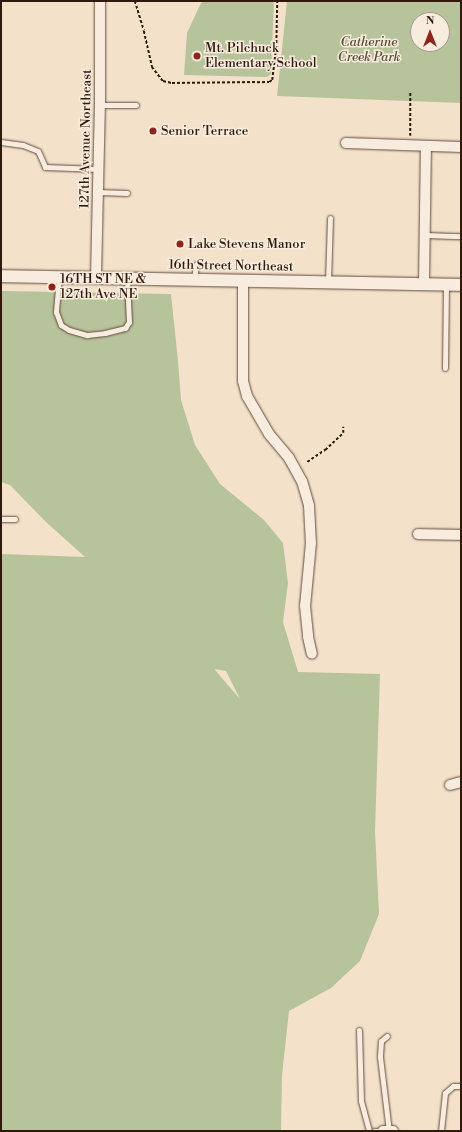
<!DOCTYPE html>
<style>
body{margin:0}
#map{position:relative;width:462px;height:1132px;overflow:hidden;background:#f3e1ca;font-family:"Libre Bodoni",serif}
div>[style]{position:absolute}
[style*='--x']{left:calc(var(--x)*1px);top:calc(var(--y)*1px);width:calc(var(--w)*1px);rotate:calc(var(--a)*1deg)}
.green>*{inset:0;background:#b7c39a}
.path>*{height:1.5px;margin-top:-0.75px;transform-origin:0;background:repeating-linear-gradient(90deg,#30180b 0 3px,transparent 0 5px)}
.roads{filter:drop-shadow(0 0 1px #614a3b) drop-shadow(0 0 1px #614a3b)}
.service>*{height:5px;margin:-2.5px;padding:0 2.5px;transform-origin:2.5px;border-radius:2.5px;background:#f7ecdd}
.minor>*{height:10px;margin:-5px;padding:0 5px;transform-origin:5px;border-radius:5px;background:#f7ecdd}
.tertiary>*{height:12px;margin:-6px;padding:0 6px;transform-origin:6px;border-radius:6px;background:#f7ecdd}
.dots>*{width:11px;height:11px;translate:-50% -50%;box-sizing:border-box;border:2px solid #f7ecdd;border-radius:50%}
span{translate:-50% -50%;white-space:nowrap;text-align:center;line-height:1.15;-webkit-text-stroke:3px #f7ecdd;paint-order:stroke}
.park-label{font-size:13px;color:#584b36;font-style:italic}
.poi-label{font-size:13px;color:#30180b}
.left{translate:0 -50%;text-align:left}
.street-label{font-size:13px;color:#30180b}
.frame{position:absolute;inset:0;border:2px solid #30180b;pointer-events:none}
.north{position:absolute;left:410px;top:12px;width:40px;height:40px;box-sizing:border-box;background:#f7ecdd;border:1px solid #a79789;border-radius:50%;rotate:0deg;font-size:11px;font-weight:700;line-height:16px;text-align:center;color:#30180b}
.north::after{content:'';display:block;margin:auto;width:14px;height:18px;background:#8f2418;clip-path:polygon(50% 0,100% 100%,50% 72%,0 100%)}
</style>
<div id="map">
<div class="green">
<div style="clip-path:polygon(204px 1px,274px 1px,271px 74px,267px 77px,184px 75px,187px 33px,201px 3px)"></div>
<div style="clip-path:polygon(evenodd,287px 1px,461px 1px,461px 103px,277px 96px,287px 1px,418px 20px,442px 20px,442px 44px,418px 44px,418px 20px)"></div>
<div style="clip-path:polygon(evenodd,1px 291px,171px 294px,178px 361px,181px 400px,195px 445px,220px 484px,264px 520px,283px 543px,288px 583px,283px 622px,298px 672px,380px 674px,375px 831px,379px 914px,360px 961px,331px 988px,289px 1011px,282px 1075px,281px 1131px,1px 1131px,1px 554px,85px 557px,46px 522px,10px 485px,1px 482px,1px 291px,215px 669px,226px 671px,240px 699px,215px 670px,215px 669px)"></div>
</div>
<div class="path">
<div style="--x:135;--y:1;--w:31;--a:73"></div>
<div style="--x:144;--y:31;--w:37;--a:77"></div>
<div style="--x:152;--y:67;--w:18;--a:52"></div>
<div style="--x:163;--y:81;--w:9;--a:13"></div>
<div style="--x:172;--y:83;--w:97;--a:-0.6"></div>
<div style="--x:269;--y:82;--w:4;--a:-34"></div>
<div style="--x:272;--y:80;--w:32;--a:-83"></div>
<div style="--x:276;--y:48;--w:47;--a:-88.8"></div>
<div style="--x:410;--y:136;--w:44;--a:-90"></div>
<div style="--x:307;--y:462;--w:22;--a:-34"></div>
<div style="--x:325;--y:450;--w:25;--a:-43"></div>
<div style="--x:343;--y:433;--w:6;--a:-90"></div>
</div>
<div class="roads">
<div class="service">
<div style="--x:100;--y:105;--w:36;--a:0"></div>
<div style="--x:1;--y:142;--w:22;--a:8"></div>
<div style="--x:23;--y:145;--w:16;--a:22"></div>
<div style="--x:38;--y:151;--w:17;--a:66"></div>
<div style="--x:45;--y:167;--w:54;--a:2.1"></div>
<div style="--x:98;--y:192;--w:29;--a:2"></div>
<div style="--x:425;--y:235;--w:36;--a:2"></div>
<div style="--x:59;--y:277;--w:35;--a:95"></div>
<div style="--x:56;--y:312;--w:14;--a:69"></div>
<div style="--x:61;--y:325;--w:9;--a:32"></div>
<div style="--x:69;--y:330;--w:19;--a:16"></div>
<div style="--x:87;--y:335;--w:18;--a:-6"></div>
<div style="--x:105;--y:333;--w:21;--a:-14"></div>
<div style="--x:125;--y:328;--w:7;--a:-56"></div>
<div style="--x:129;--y:322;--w:44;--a:-92.6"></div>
<div style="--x:194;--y:279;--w:15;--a:-82"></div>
<div style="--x:328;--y:282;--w:64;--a:-88.2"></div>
<div style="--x:445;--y:368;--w:83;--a:-89.3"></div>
<div style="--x:1;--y:519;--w:14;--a:0"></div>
<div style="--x:359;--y:1030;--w:71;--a:88.4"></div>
<div style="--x:361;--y:1101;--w:31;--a:75"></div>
<div style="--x:387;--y:1036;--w:8;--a:140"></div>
<div style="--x:381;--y:1041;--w:16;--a:94"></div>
<div style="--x:380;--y:1057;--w:75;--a:83.1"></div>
<div style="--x:374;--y:1131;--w:9;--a:0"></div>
<div style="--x:441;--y:1131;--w:38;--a:-84"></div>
<div style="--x:445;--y:1093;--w:11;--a:-41"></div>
<div style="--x:453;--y:1086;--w:8;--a:0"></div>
</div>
<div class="minor">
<div style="--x:346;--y:143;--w:115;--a:2"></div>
<div style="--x:96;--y:277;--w:172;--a:-88.7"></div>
<div style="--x:100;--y:105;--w:104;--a:-90"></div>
<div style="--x:243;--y:281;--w:100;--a:90"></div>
<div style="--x:243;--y:381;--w:16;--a:75"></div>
<div style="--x:247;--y:396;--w:44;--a:59.9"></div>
<div style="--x:269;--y:434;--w:31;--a:50"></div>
<div style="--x:289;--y:458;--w:26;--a:61"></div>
<div style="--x:302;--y:481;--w:26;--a:74"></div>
<div style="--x:309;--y:506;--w:37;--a:87"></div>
<div style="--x:311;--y:543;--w:63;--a:95.4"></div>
<div style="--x:305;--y:606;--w:31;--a:84"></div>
<div style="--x:308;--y:637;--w:17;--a:77"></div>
<div style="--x:424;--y:284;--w:138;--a:-89.2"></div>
<div style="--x:418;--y:534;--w:43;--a:1.3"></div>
<div style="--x:450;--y:785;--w:11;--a:-15"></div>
<div style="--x:383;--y:1131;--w:10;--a:0"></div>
</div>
<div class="tertiary">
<div style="--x:1;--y:276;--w:460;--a:1.1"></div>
</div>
</div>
<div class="dots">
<div style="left:197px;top:56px;background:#8f2418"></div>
<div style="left:153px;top:131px;background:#8f2418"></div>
<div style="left:180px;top:244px;background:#8f2418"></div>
<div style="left:52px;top:287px;background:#8f2418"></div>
</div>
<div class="park-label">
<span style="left:369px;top:50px">Catherine<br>Creek Park</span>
</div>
<div class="poi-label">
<span class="left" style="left:205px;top:56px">Mt. Pilchuck<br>Elementary School</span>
<span class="left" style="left:161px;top:131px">Senior Terrace</span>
<span class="left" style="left:188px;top:244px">Lake Stevens Manor</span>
<span class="left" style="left:60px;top:287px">16TH ST NE &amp;<br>127th Ave NE</span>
</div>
<div class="street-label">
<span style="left:86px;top:139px;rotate:-89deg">127th Avenue Northeast</span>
<span style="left:231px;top:266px;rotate:1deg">16th Street Northeast</span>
</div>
<div class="frame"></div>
<div class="north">N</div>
</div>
